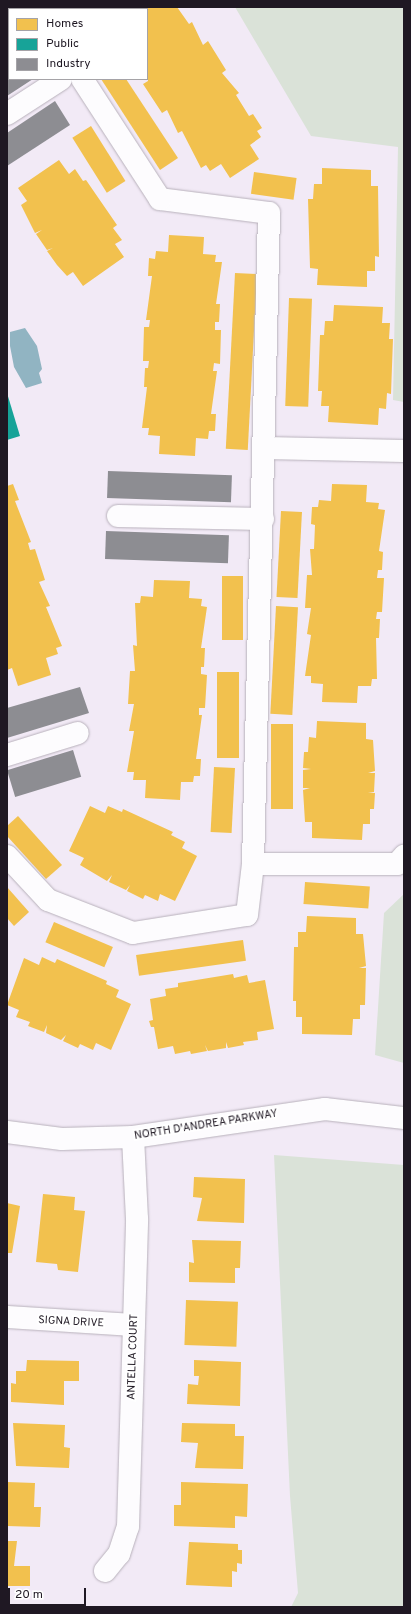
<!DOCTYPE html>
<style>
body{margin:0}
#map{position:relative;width:411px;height:1614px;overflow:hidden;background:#f2eaf6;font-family:Overpass,sans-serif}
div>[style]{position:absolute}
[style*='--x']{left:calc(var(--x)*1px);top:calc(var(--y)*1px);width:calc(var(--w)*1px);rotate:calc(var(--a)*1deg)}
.green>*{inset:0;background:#dae2d8}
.water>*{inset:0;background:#91b4c2}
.homes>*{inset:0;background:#f2c14e;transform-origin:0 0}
.public>*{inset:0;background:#17a398}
.industry>*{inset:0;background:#8d8d92;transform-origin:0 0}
.roads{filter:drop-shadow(0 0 1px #b8b1bb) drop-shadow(0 0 1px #b8b1bb)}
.minor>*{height:22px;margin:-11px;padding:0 11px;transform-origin:11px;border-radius:11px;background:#fdfcfe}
span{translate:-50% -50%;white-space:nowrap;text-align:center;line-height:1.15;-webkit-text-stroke:4px #fff;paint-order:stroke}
.street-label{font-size:11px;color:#1f1823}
.frame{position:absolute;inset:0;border:8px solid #1f1823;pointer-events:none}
.legend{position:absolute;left:8px;top:8px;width:140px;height:72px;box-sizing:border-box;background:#fff;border:1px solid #a5a3a7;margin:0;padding:5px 7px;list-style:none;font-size:12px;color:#1f1823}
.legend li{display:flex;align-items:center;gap:8px;height:20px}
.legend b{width:20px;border:1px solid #a5a3a7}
.scale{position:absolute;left:8px;top:1588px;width:78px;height:18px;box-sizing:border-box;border:2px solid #1f1823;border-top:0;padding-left:5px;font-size:12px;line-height:14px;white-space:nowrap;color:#1f1823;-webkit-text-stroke:3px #fff;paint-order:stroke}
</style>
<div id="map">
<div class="green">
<div style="clip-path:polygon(235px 7px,404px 7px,404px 402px,393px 400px,398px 147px,311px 136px)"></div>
<div style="clip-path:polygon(404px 894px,404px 1063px,375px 1055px,384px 913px)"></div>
<div style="clip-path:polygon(274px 1155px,404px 1165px,404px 1607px,291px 1607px,298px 1593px,290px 1496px)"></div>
</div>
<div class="water">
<div style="clip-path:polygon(25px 328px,37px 346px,42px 369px,39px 373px,42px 383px,26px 388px,14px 367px,10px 346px,10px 332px)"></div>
</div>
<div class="homes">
<div style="clip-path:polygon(117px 7px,177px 7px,189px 24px,192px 22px,203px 45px,208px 41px,226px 70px,222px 73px,239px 93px,236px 95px,249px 116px,253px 114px,262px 128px,257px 131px,261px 137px,250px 145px,259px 159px,230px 178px,221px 164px,210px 171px,206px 165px,201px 168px,182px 131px,178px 133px,167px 110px,162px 113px,143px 84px,148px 81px,147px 9px)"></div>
<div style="clip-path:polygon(101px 79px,126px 79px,178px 158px,160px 170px)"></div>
<div style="left:91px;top:126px;width:65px;height:22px;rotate:58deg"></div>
<div style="clip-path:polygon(59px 160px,69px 174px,75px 169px,83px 181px,86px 180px,117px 225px,113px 228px,122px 240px,115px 244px,124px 257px,83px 286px,73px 272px,67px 276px,57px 265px,47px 251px,53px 248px,47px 250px,36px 234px,42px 230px,35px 233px,21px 205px,27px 201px,18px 188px)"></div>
<div style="clip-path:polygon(322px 168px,371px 170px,371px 186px,378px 186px,379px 257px,375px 256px,375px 271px,367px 271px,367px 287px,317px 285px,318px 269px,310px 268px,308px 199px,313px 199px,314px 184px,322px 184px)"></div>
<div style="left:254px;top:172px;width:43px;height:22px;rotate:8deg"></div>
<div style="clip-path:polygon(169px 235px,204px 237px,203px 254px,216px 255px,215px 262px,222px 262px,216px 304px,220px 304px,219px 322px,215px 322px,215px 330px,221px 330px,220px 364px,214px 363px,213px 371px,217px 371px,211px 414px,216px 414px,215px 431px,209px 431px,208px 439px,196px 438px,195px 456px,159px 454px,160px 436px,148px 435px,149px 428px,142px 428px,147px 387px,144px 387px,145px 368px,148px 368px,149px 361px,143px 361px,144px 327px,149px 327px,150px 320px,146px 320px,152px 276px,148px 276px,149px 258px,155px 259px,156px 251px,168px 252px)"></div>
<div style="left:235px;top:273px;width:22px;height:176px;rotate:3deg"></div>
<div style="left:289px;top:298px;width:23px;height:108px;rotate:2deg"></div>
<div style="clip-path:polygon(334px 305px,383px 307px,382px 323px,390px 323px,389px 339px,393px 339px,391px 394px,387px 393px,386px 409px,379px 408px,378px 425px,328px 422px,329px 406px,321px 406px,322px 391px,318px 391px,320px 335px,324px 335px,325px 321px,333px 321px)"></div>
<div style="clip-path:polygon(13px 484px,19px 500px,15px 501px,31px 542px,28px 543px,30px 550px,35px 549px,45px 580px,39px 582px,50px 606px,46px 607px,62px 646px,56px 648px,58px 654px,46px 658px,51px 675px,18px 686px,12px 668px,7px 670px,7px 486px)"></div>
<div style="clip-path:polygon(332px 484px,367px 485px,366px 502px,379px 503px,378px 509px,385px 510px,379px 551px,383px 552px,382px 570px,378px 570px,377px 578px,384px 578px,382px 612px,377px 612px,376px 619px,380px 619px,379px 638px,376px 638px,377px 679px,372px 679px,371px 686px,358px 686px,357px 703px,322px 702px,323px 684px,311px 683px,311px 676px,305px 676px,311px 635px,307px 634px,311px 608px,305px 608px,307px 575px,312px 575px,310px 549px,314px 549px,315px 525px,311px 524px,312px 507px,318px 507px,319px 500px,331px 501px)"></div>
<div style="left:281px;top:511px;width:21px;height:86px;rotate:3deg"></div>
<div style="left:222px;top:576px;width:21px;height:64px"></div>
<div style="clip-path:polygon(154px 580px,190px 581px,189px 598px,202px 599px,201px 606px,207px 607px,201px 648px,205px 648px,204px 667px,201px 667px,201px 674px,207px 675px,205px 708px,199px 708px,199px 715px,202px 715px,196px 759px,201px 759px,200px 776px,194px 776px,193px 782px,181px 782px,180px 800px,145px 798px,146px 780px,133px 780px,134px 772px,127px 772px,134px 731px,129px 731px,134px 704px,128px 704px,130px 671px,135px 671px,133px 645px,137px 646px,135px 603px,140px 603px,141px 596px,153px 597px)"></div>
<div style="left:276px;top:606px;width:22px;height:108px;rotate:3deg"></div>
<div style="left:217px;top:672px;width:22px;height:86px"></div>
<div style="clip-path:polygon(317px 721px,366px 723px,366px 739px,373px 740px,375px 771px,368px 773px,375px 773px,374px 792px,368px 793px,375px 793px,374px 809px,370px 809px,370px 824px,363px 824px,362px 840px,312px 838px,312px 822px,305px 822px,303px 790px,310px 788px,303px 788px,303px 770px,311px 769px,303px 768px,304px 752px,308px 752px,309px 737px,316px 738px)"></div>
<div style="left:271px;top:724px;width:22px;height:85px"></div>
<div style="left:214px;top:767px;width:21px;height:65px;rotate:3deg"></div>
<div style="clip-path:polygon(90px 806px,105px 813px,108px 806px,122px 812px,123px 809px,173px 832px,171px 835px,185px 842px,182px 848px,197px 856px,175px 901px,160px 894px,158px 901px,145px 895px,143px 899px,127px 891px,130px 885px,126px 890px,109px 882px,112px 875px,107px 881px,80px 865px,84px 858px,69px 851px)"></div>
<div style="clip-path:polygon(18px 816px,62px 865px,46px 879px,7px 836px,7px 826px)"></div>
<div style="left:305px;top:882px;width:65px;height:22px;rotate:4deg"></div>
<div style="clip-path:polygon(7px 887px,29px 912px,14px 926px,7px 918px)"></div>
<div style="clip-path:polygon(307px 916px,356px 918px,356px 934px,363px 934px,366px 966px,359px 968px,366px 968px,365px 1005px,360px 1005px,360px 1019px,353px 1019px,352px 1035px,302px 1034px,302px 1017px,296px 1017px,296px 1001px,293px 1001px,294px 947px,298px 947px,298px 932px,306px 932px)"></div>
<div style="left:54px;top:922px;width:64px;height:22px;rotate:23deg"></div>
<div style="left:243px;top:940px;width:21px;height:108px;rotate:82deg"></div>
<div style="clip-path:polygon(42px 957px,55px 963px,57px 959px,107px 981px,106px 984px,119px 990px,116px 997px,131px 1004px,111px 1050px,96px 1043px,93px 1050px,80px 1044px,78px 1048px,63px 1041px,66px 1035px,61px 1040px,46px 1033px,47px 1025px,44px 1032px,28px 1026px,30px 1022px,16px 1017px,19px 1010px,7px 1005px,24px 958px,39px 965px)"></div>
<div style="clip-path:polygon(233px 974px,234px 978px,247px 975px,249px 983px,265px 980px,274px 1029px,257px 1032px,258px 1040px,243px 1042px,244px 1045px,228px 1048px,226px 1042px,226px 1048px,208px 1051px,205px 1045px,207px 1051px,191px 1054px,190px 1051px,175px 1054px,173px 1046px,158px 1049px,154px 1027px,151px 1027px,149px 1021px,153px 1020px,150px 999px,166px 996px,165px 989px,178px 987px,178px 983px)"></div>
<div style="clip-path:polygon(194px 1177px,245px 1179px,244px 1223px,197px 1221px,202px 1198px,193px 1197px)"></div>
<div style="clip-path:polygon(43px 1194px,75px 1197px,74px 1210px,85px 1211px,78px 1272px,58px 1270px,57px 1264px,36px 1262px)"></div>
<div style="clip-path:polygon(7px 1203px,20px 1206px,12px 1253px,7px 1253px)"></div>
<div style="clip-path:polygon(192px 1240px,241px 1241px,240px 1268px,235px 1268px,235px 1283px,189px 1282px,189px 1262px,194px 1263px)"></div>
<div style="left:186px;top:1300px;width:52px;height:45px;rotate:2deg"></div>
<div style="clip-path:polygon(27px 1360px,79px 1361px,79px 1381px,64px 1381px,64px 1405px,11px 1402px,11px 1383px,16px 1384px,16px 1371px,26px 1371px)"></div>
<div style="clip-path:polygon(194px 1360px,241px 1362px,240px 1406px,187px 1404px,188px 1384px,198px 1385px,199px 1376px,194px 1376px)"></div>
<div style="clip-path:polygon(13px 1423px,65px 1425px,64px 1447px,70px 1448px,69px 1468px,16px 1466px)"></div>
<div style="clip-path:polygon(182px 1423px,235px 1424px,235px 1436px,244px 1436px,243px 1469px,195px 1468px,198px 1443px,181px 1442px)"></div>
<div style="clip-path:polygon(7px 1482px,35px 1483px,34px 1507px,41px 1507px,40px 1527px,7px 1526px)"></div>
<div style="clip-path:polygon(181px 1482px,248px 1484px,247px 1517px,235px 1516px,235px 1528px,174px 1526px,174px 1505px,181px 1505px)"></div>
<div style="clip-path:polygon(7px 1541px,17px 1541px,14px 1566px,30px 1566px,30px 1586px,7px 1586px)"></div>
<div style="clip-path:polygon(189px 1542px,238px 1544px,238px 1550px,242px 1550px,242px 1564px,237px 1563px,237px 1572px,232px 1571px,232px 1587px,186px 1585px)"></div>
</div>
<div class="public">
<div style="clip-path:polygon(7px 393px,20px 436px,7px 440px)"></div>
</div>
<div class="industry">
<div style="clip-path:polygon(9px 61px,9px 79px,33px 79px,7px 96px)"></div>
<div style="clip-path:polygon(55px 101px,70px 125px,7px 166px,7px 133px)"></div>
<div style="left:108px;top:471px;width:124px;height:27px;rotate:2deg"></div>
<div style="left:106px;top:531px;width:123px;height:28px;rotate:2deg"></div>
<div style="clip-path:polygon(80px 687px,89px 713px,7px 738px,7px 708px)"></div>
<div style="left:73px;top:750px;width:28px;height:69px;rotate:73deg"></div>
</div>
<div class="roads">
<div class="minor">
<div style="--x:35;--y:7;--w:3;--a:45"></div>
<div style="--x:7;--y:114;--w:64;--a:-32.9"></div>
<div style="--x:265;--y:448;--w:139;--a:1.2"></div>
<div style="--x:118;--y:516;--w:145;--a:1.2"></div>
<div style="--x:7;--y:755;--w:74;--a:-17.2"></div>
<div style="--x:7;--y:856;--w:60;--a:47"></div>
<div style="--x:48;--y:900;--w:91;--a:21.2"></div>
<div style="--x:133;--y:933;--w:115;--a:-9"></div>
<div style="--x:247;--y:915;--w:51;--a:-83.3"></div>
<div style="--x:253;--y:864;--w:651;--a:-88.59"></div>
<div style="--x:269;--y:213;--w:110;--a:-172.7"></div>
<div style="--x:160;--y:199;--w:143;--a:-123"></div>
<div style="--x:253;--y:864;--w:144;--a:0"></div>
<div style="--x:397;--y:864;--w:11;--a:-49"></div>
<div style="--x:7;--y:1132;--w:55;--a:7.3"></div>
<div style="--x:62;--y:1139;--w:71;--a:-1.6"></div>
<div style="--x:133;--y:1137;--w:194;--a:-8.3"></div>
<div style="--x:325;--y:1109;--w:80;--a:6.5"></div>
<div style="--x:7;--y:1317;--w:127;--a:3.6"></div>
<div style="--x:105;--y:1571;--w:22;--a:-51"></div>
<div style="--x:119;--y:1554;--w:28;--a:-72"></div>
<div style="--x:128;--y:1527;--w:308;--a:-88.3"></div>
<div style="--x:137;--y:1219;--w:82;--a:-92.8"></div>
</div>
</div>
<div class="street-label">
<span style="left:206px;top:1125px;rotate:-9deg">NORTH D'ANDREA PARKWAY</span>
<span style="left:71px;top:1322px;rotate:3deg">SIGNA DRIVE</span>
<span style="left:133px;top:1357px;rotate:-88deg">ANTELLA COURT</span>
</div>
<div class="frame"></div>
<ul class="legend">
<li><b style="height:11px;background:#f2c14e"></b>Homes</li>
<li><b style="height:11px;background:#17a398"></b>Public</li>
<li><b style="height:11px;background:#8d8d92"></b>Industry</li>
</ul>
<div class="scale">20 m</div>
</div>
